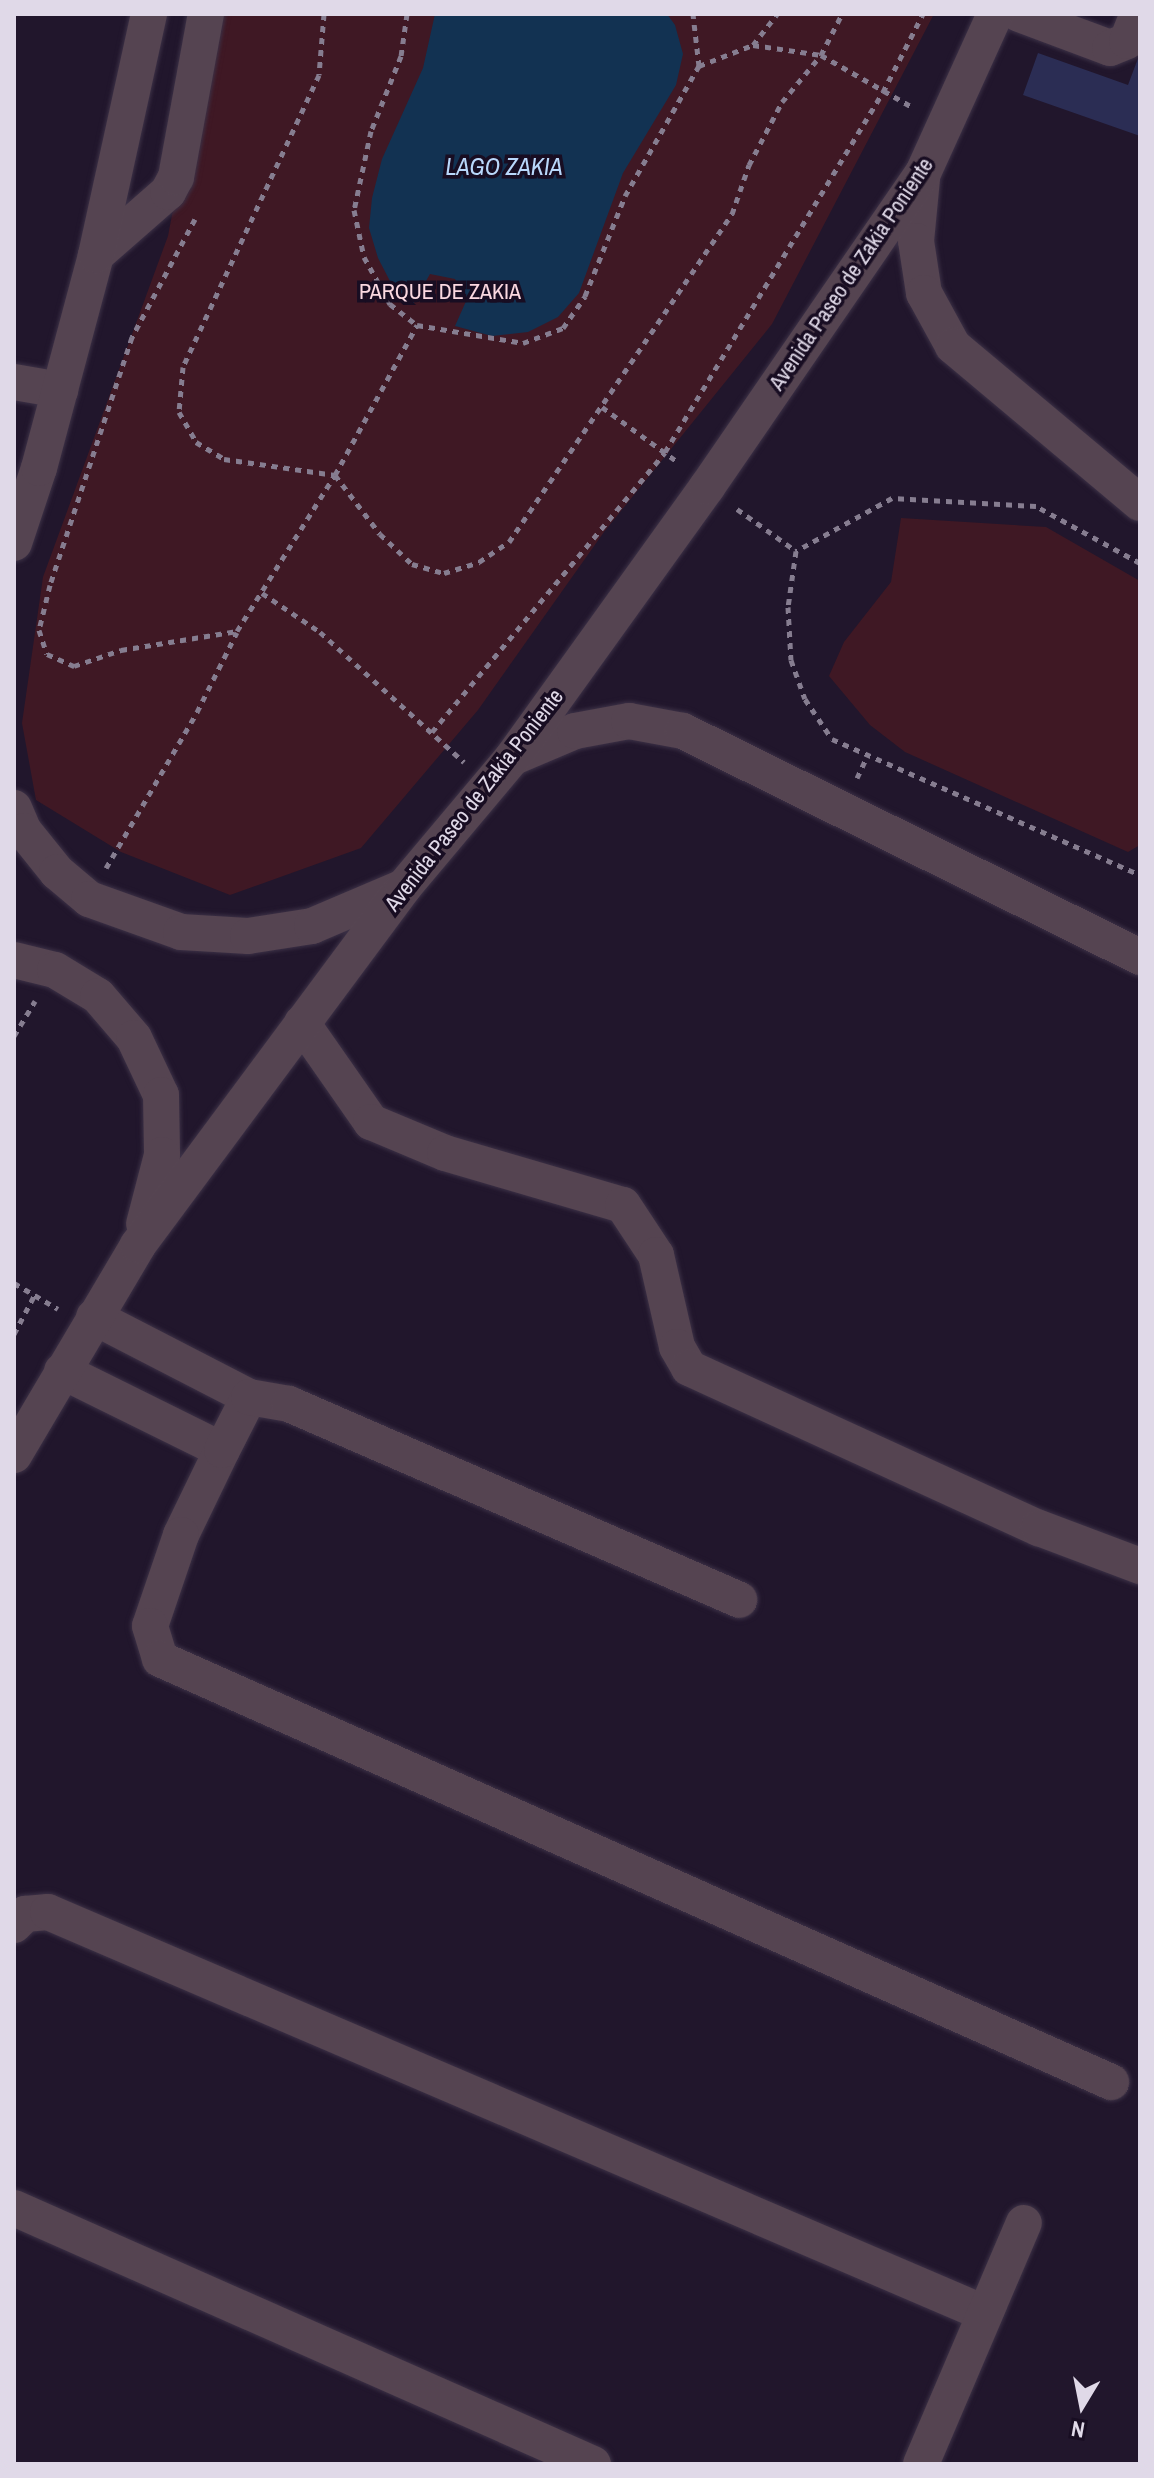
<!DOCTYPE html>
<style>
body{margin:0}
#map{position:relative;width:1154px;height:2478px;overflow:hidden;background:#21162c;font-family:"Archivo Narrow",sans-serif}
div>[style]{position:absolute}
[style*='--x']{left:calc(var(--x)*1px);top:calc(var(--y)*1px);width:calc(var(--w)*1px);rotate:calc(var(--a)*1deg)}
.green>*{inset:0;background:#3f1824}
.water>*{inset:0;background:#123252}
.building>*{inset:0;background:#2b2d54}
.path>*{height:5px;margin-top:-2.5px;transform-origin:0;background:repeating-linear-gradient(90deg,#867d90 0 6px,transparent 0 12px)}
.roads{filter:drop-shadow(0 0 2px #3c3146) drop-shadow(0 0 2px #3c3146)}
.minor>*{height:36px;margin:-18px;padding:0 18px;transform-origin:18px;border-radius:18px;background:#554451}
span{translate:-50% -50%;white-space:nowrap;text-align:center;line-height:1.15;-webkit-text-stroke:7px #180d22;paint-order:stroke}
.street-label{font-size:22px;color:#e0d9e8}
.park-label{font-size:22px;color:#fad8e0}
.water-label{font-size:24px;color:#b9d8fb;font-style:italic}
.frame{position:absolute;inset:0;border:16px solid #e0d9e8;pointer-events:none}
.north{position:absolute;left:1042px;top:2366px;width:80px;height:80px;-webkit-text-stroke:6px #180d22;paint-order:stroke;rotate:190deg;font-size:22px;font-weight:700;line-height:32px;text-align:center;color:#e0d9e8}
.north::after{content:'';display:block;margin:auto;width:28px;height:36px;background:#e0d9e8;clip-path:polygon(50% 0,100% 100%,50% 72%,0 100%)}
</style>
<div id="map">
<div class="green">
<div style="clip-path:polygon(210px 14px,934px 14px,772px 324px,604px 532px,478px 710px,361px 848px,230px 895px,121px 852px,36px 800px,22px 723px,43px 577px,168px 236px)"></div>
<div style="clip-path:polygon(901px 518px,1046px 527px,1140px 581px,1140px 845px,1128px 852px,905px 752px,870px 725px,829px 676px,844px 642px,891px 582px)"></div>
</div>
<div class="water">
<div style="clip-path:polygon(435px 14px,667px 14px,675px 25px,683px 54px,676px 85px,623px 173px,579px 293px,558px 317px,528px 332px,492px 336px,455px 326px,467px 299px,455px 279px,430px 274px,413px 304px,392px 285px,378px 258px,369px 228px,372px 198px,382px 159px,423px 68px)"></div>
</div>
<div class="building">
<div style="clip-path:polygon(1038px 53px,1128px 85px,1140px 53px,1140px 136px,1023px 95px)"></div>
</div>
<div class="path">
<div style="--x:324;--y:14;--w:61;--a:94.7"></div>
<div style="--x:319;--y:75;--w:322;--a:115"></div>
<div style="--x:183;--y:367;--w:45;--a:95.1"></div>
<div style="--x:179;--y:412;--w:34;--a:60"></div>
<div style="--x:196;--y:442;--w:33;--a:31"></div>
<div style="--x:224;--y:459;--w:112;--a:8.2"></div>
<div style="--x:335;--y:475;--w:74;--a:52.7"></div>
<div style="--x:380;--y:534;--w:44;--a:43.2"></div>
<div style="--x:412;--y:564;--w:33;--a:16"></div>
<div style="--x:444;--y:573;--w:37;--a:-17"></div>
<div style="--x:479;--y:562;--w:36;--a:-34"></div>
<div style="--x:509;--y:542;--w:397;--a:-55.8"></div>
<div style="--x:732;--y:214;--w:52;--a:-70.9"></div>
<div style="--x:749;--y:165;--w:71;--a:-62.4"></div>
<div style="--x:782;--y:102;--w:61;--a:-50.3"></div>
<div style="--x:821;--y:55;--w:46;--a:-62.9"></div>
<div style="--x:407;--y:14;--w:42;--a:98.1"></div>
<div style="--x:401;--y:56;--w:81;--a:111.8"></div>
<div style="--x:371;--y:131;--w:81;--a:102.1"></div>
<div style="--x:354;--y:210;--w:48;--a:78"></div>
<div style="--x:364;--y:257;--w:54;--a:61"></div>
<div style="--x:390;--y:304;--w:34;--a:38"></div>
<div style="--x:417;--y:325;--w:108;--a:9.6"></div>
<div style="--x:523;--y:343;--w:43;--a:-20.6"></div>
<div style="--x:563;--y:328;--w:39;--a:-55"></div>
<div style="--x:585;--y:296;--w:108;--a:-68.2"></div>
<div style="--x:625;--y:196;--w:150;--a:-60.4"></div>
<div style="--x:699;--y:66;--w:52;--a:-96.6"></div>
<div style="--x:753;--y:45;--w:69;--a:8.4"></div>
<div style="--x:821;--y:55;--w:105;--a:29.7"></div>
<div style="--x:699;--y:66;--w:58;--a:-21.3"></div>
<div style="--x:753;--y:45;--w:39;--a:-52"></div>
<div style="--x:195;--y:219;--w:134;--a:118.1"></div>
<div style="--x:132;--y:337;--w:261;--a:108.3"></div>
<div style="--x:50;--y:585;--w:46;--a:103.7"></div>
<div style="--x:39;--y:630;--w:25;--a:72"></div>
<div style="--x:47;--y:654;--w:30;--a:24"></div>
<div style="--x:74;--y:666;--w:50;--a:-18.8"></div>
<div style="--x:121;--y:650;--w:118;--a:-9.3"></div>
<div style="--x:237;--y:631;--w:184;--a:-57.9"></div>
<div style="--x:335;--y:475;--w:171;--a:-61.3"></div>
<div style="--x:602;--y:407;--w:95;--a:36"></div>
<div style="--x:737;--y:509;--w:72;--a:35.4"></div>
<div style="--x:1140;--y:563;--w:119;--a:-151.3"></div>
<div style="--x:1036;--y:506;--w:144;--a:-176.8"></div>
<div style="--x:892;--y:498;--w:110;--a:151.1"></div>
<div style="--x:796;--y:551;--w:57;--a:98.1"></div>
<div style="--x:788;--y:607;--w:53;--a:86.8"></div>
<div style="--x:791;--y:660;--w:41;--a:70.3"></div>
<div style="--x:805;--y:699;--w:48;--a:56"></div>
<div style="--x:832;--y:739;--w:337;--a:23.8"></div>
<div style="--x:262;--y:593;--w:70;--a:33.9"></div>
<div style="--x:320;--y:632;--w:194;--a:42.1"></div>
<div style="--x:432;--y:732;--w:364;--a:-50.2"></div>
<div style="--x:665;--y:452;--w:421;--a:-58.8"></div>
<div style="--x:883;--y:92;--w:88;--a:-62.9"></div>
<div style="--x:857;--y:778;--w:23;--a:-65"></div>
<div style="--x:106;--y:868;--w:181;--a:-59.7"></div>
<div style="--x:197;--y:712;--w:89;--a:-63.4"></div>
<div style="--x:14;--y:1036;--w:41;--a:-59"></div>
<div style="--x:14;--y:1283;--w:51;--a:30.6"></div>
<div style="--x:14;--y:1334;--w:43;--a:-62.2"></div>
</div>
<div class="roads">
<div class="minor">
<div style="--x:1019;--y:14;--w:97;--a:20.5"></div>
<div style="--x:1110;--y:48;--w:18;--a:-22"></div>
<div style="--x:1127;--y:41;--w:29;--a:-68"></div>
<div style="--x:922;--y:179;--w:62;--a:95.5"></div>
<div style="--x:916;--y:241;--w:53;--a:81.3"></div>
<div style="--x:924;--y:293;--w:60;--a:61.3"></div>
<div style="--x:953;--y:346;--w:244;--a:40"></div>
<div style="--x:96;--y:255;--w:96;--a:-41.2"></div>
<div style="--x:168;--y:192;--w:17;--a:-62"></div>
<div style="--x:176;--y:177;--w:166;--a:-79.6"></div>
<div style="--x:14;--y:382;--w:47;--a:9.9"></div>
<div style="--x:14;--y:543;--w:79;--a:-71.6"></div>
<div style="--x:39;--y:468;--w:220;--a:-75"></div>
<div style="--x:96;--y:255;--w:247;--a:-77.6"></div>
<div style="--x:514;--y:757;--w:66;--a:-23.1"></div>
<div style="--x:575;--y:731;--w:55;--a:-10.5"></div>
<div style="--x:629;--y:721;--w:55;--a:10.5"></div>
<div style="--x:683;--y:731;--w:510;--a:26.31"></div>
<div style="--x:14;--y:808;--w:25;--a:67"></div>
<div style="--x:24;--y:831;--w:53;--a:51.2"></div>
<div style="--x:57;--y:872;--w:42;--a:40.2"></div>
<div style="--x:89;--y:899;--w:98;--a:19.7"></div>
<div style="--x:181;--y:932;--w:67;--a:3.4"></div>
<div style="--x:248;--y:936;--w:65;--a:-8.9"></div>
<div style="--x:312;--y:926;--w:97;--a:-23.1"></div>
<div style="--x:14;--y:960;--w:42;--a:13.7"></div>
<div style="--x:55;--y:970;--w:50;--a:31.2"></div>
<div style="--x:98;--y:996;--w:55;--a:49.4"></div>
<div style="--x:134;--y:1038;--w:63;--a:64.7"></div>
<div style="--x:161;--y:1095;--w:60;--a:89"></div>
<div style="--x:162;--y:1155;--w:71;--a:104.6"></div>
<div style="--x:302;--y:1023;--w:121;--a:55.1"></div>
<div style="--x:371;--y:1122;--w:80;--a:22.7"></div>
<div style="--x:445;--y:1153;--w:185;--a:16.3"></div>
<div style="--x:623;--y:1205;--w:60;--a:56.6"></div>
<div style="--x:656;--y:1255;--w:94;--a:77.1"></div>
<div style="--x:677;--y:1347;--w:24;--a:60"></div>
<div style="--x:689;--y:1368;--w:385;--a:24.6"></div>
<div style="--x:1039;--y:1528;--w:108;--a:20.6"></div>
<div style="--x:94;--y:1317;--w:174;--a:27.3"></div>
<div style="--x:62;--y:1371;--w:178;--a:26.3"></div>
<div style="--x:222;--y:1450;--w:94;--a:115.8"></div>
<div style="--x:181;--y:1535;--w:96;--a:108.8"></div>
<div style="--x:150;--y:1626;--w:34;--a:73"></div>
<div style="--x:160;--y:1659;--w:1041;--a:23.98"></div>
<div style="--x:222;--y:1450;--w:59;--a:-63"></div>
<div style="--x:249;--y:1397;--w:41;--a:9.9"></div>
<div style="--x:289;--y:1404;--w:491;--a:23.5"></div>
<div style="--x:14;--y:1455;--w:244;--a:-59.4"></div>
<div style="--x:138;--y:1245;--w:445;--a:-53.4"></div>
<div style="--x:403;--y:888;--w:171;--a:-50"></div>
<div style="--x:513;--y:757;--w:332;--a:-54.3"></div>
<div style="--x:707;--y:487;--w:381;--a:-55.5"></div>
<div style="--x:923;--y:173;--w:175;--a:-65.6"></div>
<div style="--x:14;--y:1925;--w:16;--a:-45"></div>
<div style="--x:25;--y:1914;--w:23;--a:-5"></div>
<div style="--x:48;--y:1912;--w:1018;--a:23.19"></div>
<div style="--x:14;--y:2208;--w:633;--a:23.85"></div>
<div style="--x:921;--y:2464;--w:262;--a:-66.9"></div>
</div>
</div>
<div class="street-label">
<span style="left:851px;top:274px;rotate:-56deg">Avenida Paseo de Zakia Poniente</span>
<span style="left:474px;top:800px;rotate:-52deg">Avenida Paseo de Zakia Poniente</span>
</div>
<div class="park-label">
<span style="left:440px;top:292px">PARQUE DE ZAKIA</span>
</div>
<div class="water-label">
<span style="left:504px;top:167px">LAGO ZAKIA</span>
</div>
<div class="frame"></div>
<div class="north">N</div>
</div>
